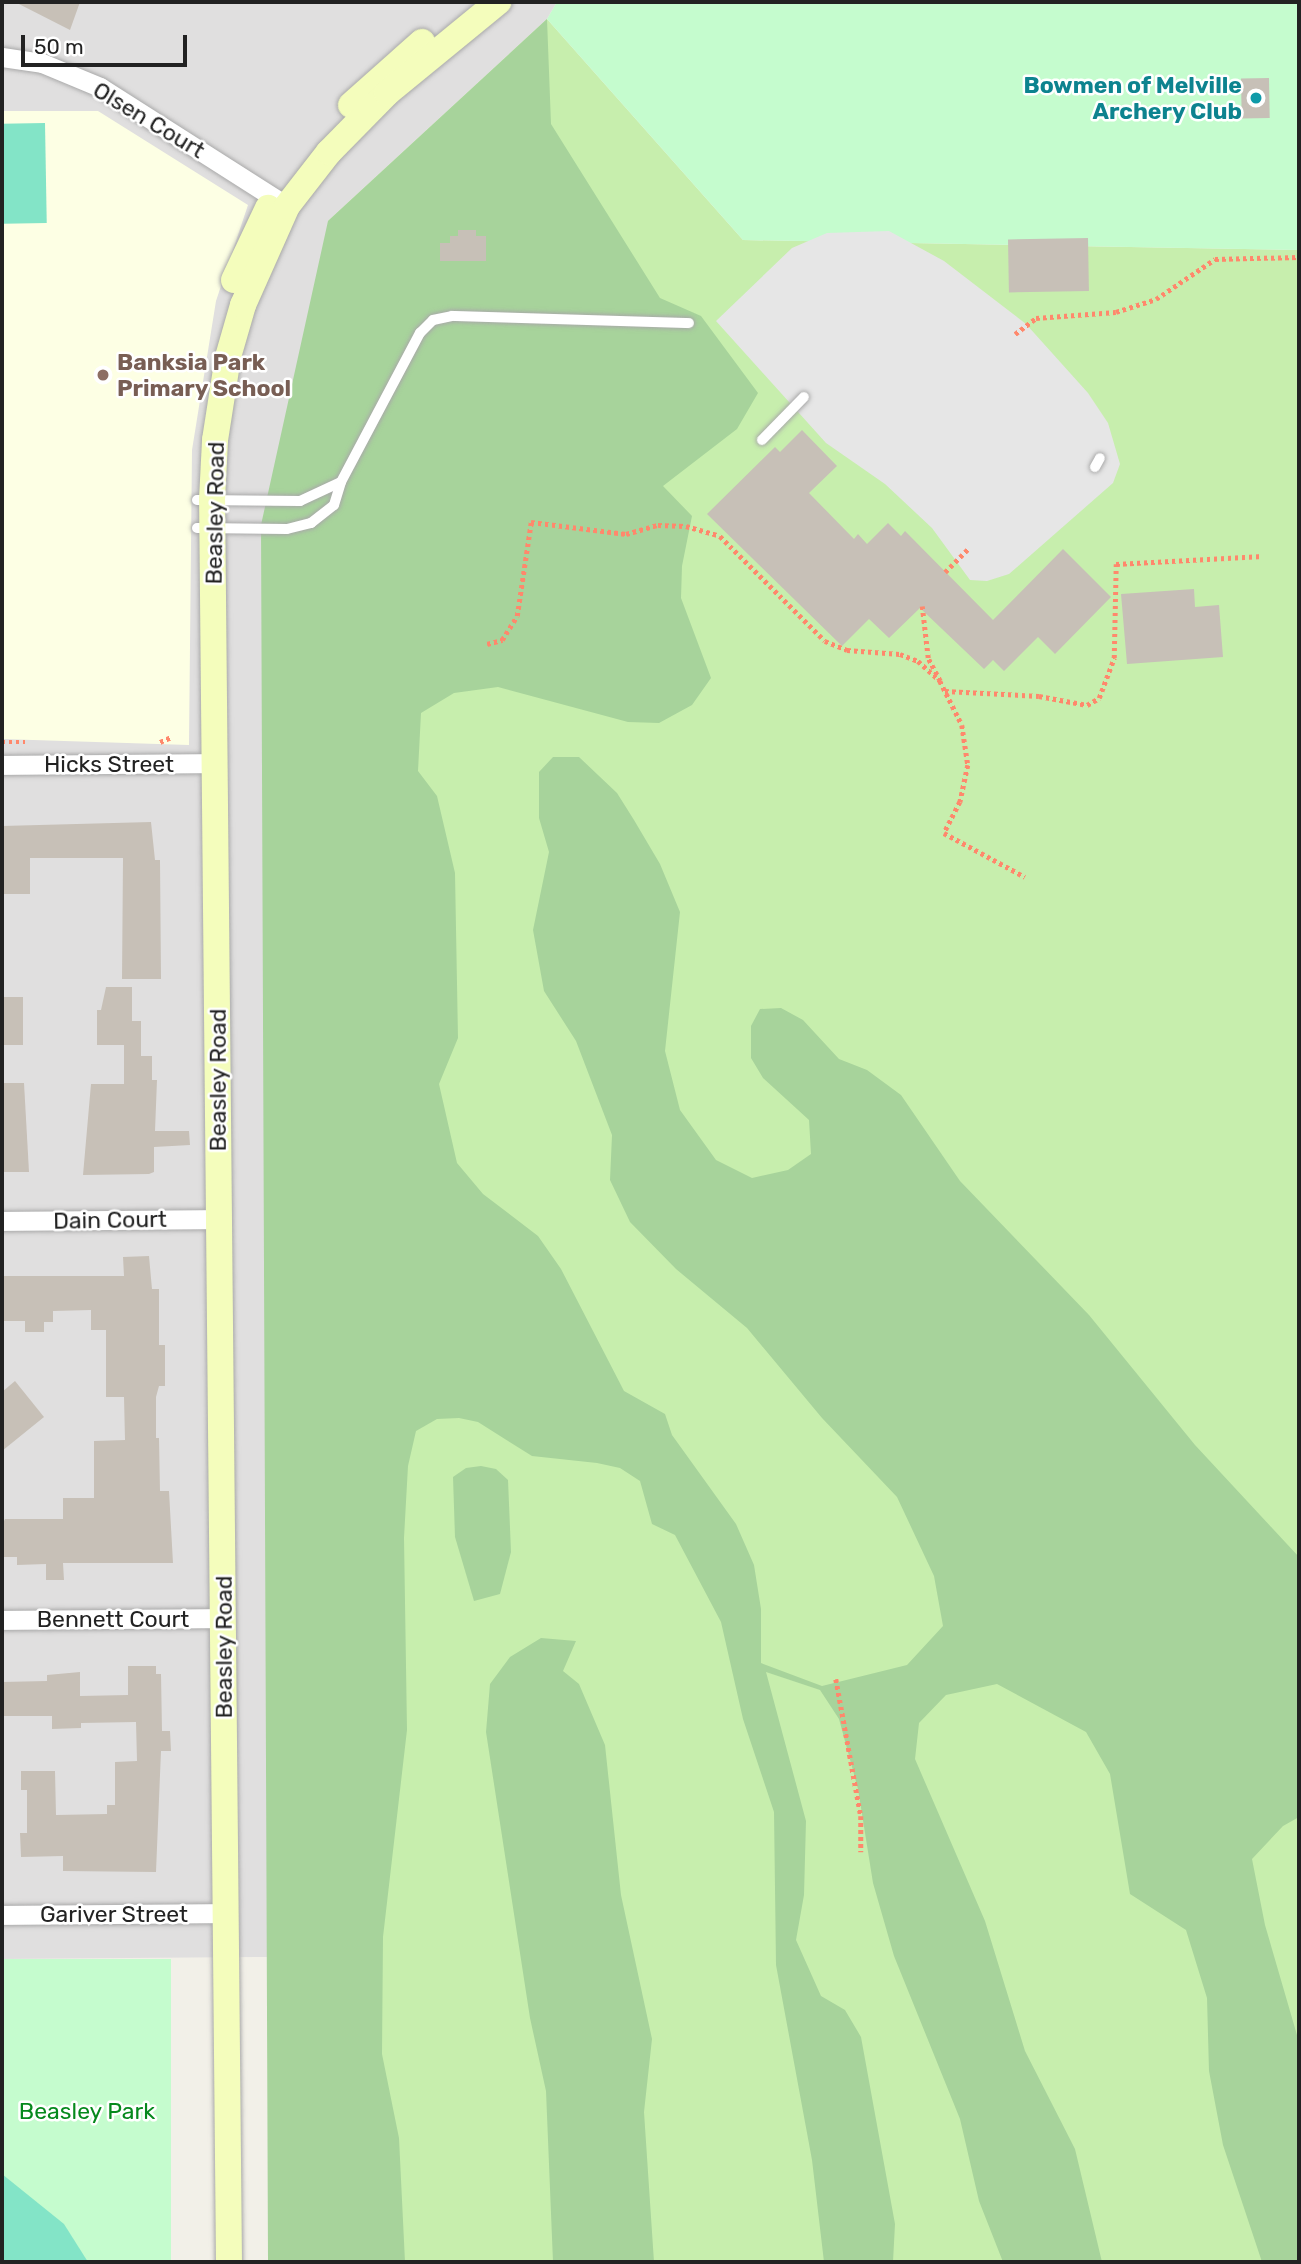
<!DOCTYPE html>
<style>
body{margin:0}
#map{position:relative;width:1301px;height:2264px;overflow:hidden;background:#f2f0e8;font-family:Rubik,sans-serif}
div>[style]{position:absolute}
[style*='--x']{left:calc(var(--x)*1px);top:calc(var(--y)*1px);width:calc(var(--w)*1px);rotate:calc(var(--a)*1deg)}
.residential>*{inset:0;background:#e0dfdf}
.education>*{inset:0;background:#fdffe4}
.grass>*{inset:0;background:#c7eead}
.forest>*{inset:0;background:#a7d39b}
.park>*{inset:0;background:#c5fcce;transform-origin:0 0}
.pitch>*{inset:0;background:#83e4c7;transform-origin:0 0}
.parking>*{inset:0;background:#e6e6e6}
.building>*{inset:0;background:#c7c0b7;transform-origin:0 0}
.path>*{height:4.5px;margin-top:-2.25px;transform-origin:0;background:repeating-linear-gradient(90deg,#ff886c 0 3.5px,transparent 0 7px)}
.roads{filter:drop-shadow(0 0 2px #a9a9a9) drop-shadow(0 0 2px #a9a9a9)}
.service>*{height:10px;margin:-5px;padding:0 5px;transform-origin:5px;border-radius:5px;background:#fff}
.minor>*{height:19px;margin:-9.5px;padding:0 9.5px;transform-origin:9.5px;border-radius:9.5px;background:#fff}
.secondary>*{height:26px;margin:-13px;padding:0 13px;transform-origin:13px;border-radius:13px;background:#f4fdbc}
.dots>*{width:19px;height:19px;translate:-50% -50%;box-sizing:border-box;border:4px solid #fff;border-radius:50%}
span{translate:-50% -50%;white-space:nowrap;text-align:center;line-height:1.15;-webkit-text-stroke:5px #fff;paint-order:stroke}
.culture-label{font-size:23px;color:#0d838f;font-weight:700}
.right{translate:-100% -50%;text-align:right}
.street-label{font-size:23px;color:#222}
.education-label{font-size:23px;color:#785e54;font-weight:700}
.left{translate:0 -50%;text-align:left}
.park-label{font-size:23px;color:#06891d}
.frame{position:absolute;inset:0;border:4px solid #222;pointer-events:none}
.scale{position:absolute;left:21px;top:35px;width:166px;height:32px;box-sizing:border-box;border:4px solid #222;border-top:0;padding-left:9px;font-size:21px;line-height:24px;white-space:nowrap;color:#222;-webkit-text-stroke:5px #fff;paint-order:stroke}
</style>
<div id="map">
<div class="residential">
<div style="clip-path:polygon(2px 2px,557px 2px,547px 19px,269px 1957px,2px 1959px)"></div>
</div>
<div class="education">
<div style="clip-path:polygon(2px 111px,98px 111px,248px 205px,216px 301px,192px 450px,189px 745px,2px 739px)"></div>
</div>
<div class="grass">
<div style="clip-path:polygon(547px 19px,743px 240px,1299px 250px,1299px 2262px,270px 2262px,328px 221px)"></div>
</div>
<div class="forest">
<div style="clip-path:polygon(547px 19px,551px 124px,660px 298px,701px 316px,758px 393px,737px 429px,663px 486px,692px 516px,682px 566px,681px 598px,711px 678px,692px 705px,659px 723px,628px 722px,498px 687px,454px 693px,421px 713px,418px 771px,437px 796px,455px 873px,458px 1038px,439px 1084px,457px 1163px,483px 1194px,538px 1236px,561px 1269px,624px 1391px,665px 1414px,672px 1435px,736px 1524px,754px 1565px,761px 1609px,761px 1663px,822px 1686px,907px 1665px,943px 1626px,934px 1576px,897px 1497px,822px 1418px,747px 1328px,676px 1269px,630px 1222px,610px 1180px,612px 1135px,576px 1041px,544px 991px,533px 930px,549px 852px,539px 818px,539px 772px,553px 757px,579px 757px,617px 793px,634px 820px,660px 864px,680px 912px,665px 1051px,680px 1110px,716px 1160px,752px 1178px,788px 1170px,811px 1154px,809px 1120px,763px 1078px,751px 1058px,751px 1026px,760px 1009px,781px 1008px,803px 1020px,839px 1059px,867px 1070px,901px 1095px,960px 1181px,1089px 1315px,1195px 1445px,1299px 1557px,1299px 1817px,1283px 1826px,1252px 1859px,1265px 1925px,1299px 2042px,1299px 2262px,1262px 2262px,1223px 2145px,1209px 2071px,1207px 1998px,1186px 1930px,1130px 1894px,1110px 1774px,1086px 1732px,997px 1684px,946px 1695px,919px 1723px,915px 1759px,985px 1921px,1025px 2051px,1075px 2149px,1102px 2262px,1003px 2262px,979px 2201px,960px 2119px,894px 1956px,873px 1883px,858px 1789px,839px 1719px,820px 1690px,766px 1672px,806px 1821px,804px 1895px,796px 1940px,821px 1996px,845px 2010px,861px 2037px,895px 2224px,893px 2262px,824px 2262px,812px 2160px,776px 1965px,774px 1812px,743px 1719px,721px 1622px,675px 1535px,652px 1524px,640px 1481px,620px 1468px,597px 1463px,532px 1456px,478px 1422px,459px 1418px,437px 1419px,416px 1431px,408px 1466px,404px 1538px,407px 1730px,383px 1937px,382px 2054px,399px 2138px,405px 2262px,268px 2262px,261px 525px,328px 221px)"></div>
<div style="clip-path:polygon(481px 1466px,496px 1469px,508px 1480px,511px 1552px,500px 1594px,474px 1601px,455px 1537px,453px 1477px,466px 1468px)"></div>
<div style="clip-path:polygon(541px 1638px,576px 1641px,563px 1671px,579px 1684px,605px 1745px,621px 1895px,652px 2039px,644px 2112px,654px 2262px,553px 2262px,546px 2091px,530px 2018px,486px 1732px,490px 1684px,510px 1657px)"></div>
</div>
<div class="park">
<div style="clip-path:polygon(557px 2px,1299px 2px,1299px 250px,743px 240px,547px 19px)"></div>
<div style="left:2px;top:1959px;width:169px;height:303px"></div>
</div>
<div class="pitch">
<div style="left:45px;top:123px;width:100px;height:43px;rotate:89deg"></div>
<div style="clip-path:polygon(2px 2174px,64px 2224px,88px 2262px,2px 2262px)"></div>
</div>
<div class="parking">
<div style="clip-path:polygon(889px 231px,944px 261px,1026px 324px,1088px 393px,1108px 423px,1120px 464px,1113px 483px,1009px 574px,987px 581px,970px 580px,932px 528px,885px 484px,826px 443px,716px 321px,792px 248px,827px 233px)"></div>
</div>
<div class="building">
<div style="clip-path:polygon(15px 2px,80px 2px,70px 30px)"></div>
<div style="left:1269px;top:78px;width:40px;height:28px;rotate:89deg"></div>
<div style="clip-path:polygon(458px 230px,476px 230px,476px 236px,486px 236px,486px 261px,440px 261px,440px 243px,450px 243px,450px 236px,458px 236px)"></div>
<div style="left:1088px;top:238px;width:53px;height:80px;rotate:89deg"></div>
<div style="clip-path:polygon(802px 430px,837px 466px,809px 493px,854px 539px,858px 534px,867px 544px,888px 523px,901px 536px,905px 531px,993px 620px,1063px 549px,1111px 597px,1055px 654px,1038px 637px,1004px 671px,993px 660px,984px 669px,920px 608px,889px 638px,869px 619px,842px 646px,707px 514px,775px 447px,780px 452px)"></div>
<div style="clip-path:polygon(1194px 589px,1195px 607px,1219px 605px,1223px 657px,1127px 664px,1121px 594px)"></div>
<div style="clip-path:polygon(151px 822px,155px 860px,160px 860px,161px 979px,122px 979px,123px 858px,30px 858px,30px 894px,2px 894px,2px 826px)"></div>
<div style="clip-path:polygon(106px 987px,132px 987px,132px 1021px,141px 1021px,141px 1056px,152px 1056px,152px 1080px,157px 1080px,155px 1131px,189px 1131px,190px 1145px,154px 1147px,154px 1172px,149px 1174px,83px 1175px,91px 1084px,124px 1084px,124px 1045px,97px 1045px,97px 1010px,101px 1010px)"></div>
<div style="left:2px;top:997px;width:21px;height:48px"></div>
<div style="clip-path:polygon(2px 1083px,24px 1083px,29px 1172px,2px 1172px)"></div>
<div style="clip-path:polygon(149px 1256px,152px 1289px,159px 1289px,159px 1345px,165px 1345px,165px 1386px,159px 1386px,156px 1397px,156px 1438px,159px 1438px,160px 1491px,169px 1491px,173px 1563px,63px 1563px,64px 1580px,46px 1580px,46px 1564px,17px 1565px,17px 1557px,2px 1557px,2px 1525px,5px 1519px,63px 1519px,63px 1498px,94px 1498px,94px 1441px,125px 1440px,124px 1397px,106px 1397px,106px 1330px,91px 1330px,91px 1310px,53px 1311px,53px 1322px,44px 1322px,44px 1332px,25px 1332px,25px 1321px,2px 1321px,2px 1276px,124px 1276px,123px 1257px)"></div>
<div style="clip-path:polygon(15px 1381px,44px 1417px,2px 1451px,2px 1392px)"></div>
<div style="clip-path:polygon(128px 1666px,156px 1666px,156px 1674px,161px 1674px,162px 1731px,170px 1731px,171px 1751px,161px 1751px,156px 1872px,63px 1871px,63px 1856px,21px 1857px,20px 1833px,27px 1833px,27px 1790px,21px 1790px,21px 1771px,55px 1771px,56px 1815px,107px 1814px,107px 1805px,115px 1805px,115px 1762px,137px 1761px,136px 1722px,81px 1723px,81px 1728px,52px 1729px,52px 1716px,2px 1716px,2px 1682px,47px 1681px,47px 1675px,80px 1672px,80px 1696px,128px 1695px)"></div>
</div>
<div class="path">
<div style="--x:1015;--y:334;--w:26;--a:-37"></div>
<div style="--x:1036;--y:318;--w:80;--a:-4.3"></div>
<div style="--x:1116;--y:312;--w:42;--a:-18"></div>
<div style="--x:1156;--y:299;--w:71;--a:-34.1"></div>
<div style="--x:1215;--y:259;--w:84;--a:-1.4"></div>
<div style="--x:945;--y:572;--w:33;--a:-45"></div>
<div style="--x:487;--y:644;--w:16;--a:-15"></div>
<div style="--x:502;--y:640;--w:28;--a:-58"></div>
<div style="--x:517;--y:616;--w:95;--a:-81.5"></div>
<div style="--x:531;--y:522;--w:96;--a:7.2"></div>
<div style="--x:626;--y:534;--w:33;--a:-16"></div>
<div style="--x:658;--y:525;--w:28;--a:2"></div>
<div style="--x:686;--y:526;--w:35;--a:16"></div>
<div style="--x:720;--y:536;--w:148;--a:45"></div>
<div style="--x:825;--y:641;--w:24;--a:22"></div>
<div style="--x:847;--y:650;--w:53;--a:4.3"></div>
<div style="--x:900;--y:654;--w:19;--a:21"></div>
<div style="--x:918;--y:661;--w:30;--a:42"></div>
<div style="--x:940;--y:681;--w:26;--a:-118"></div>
<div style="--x:928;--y:658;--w:52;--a:-96.6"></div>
<div style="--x:940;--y:681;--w:49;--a:63.4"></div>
<div style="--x:962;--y:725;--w:40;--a:81.5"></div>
<div style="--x:968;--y:765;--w:38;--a:102"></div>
<div style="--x:960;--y:802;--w:35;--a:117"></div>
<div style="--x:944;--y:833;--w:92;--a:28.5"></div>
<div style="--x:945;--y:691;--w:94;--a:3"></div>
<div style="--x:1039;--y:696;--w:49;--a:10.6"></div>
<div style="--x:1087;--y:705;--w:14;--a:-30"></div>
<div style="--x:1099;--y:698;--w:43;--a:-69.4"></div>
<div style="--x:1114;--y:658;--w:94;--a:-88.8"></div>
<div style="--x:1116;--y:564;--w:147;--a:-3.1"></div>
<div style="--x:2;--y:742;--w:23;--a:0"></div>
<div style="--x:160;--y:742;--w:12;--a:-24"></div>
<div style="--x:836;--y:1679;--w:139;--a:79.7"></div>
<div style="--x:861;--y:1816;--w:36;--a:90"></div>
</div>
<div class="roads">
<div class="service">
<div style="--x:762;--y:440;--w:60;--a:-45.7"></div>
<div style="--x:1095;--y:467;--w:10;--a:-61"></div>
<div style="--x:197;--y:500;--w:103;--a:0.6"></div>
<div style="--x:300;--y:501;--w:45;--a:-24.9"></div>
<div style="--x:197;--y:528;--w:90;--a:0.6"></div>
<div style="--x:287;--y:529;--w:25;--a:-14"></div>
<div style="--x:311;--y:523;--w:29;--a:-38"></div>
<div style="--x:334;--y:505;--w:24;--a:-73"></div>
<div style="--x:341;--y:482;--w:169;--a:-62.1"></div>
<div style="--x:420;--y:333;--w:18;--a:-45"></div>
<div style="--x:433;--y:320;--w:19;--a:-12"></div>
<div style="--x:452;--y:316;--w:237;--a:1.7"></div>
</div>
<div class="minor">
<div style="--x:2;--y:57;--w:40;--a:8.5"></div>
<div style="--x:42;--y:63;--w:63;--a:22.5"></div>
<div style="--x:100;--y:87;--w:222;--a:32.5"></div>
<div style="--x:2;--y:765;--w:214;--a:-0.5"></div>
<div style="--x:2;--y:1221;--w:217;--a:-0.5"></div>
<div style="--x:2;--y:1620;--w:222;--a:-0.5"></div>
<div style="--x:2;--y:1915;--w:224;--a:-0.5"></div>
</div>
<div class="secondary">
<div style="--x:351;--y:105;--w:95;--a:-41.6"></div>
<div style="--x:234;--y:280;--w:80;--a:-64.7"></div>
<div style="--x:229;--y:2262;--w:1762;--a:-90.55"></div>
<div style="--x:212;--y:500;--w:60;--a:-87.1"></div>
<div style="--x:215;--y:440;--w:84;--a:-81.1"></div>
<div style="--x:228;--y:357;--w:54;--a:-73.9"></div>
<div style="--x:243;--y:305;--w:108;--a:-66"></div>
<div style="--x:287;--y:206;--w:68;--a:-52.1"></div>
<div style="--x:329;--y:152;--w:83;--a:-45.5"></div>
<div style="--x:387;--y:93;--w:144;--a:-39.3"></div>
</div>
</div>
<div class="dots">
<div style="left:1256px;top:98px;background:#0f9aa8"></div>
<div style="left:103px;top:375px;background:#8d6e63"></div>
</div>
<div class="culture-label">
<span class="right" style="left:1242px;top:98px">Bowmen of Melville<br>Archery Club</span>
</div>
<div class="street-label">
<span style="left:149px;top:120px;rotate:31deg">Olsen Court</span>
<span style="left:215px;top:513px;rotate:-89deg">Beasley Road</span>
<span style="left:109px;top:764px">Hicks Street</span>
<span style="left:218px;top:1080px;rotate:-90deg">Beasley Road</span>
<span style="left:110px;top:1220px;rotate:-1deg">Dain Court</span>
<span style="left:113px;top:1619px">Bennett Court</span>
<span style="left:224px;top:1647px;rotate:-90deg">Beasley Road</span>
<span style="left:114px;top:1914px">Gariver Street</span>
</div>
<div class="education-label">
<span class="left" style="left:117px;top:375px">Banksia Park<br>Primary School</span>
</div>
<div class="park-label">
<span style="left:87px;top:2111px">Beasley Park</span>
</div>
<div class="frame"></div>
<div class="scale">50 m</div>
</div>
